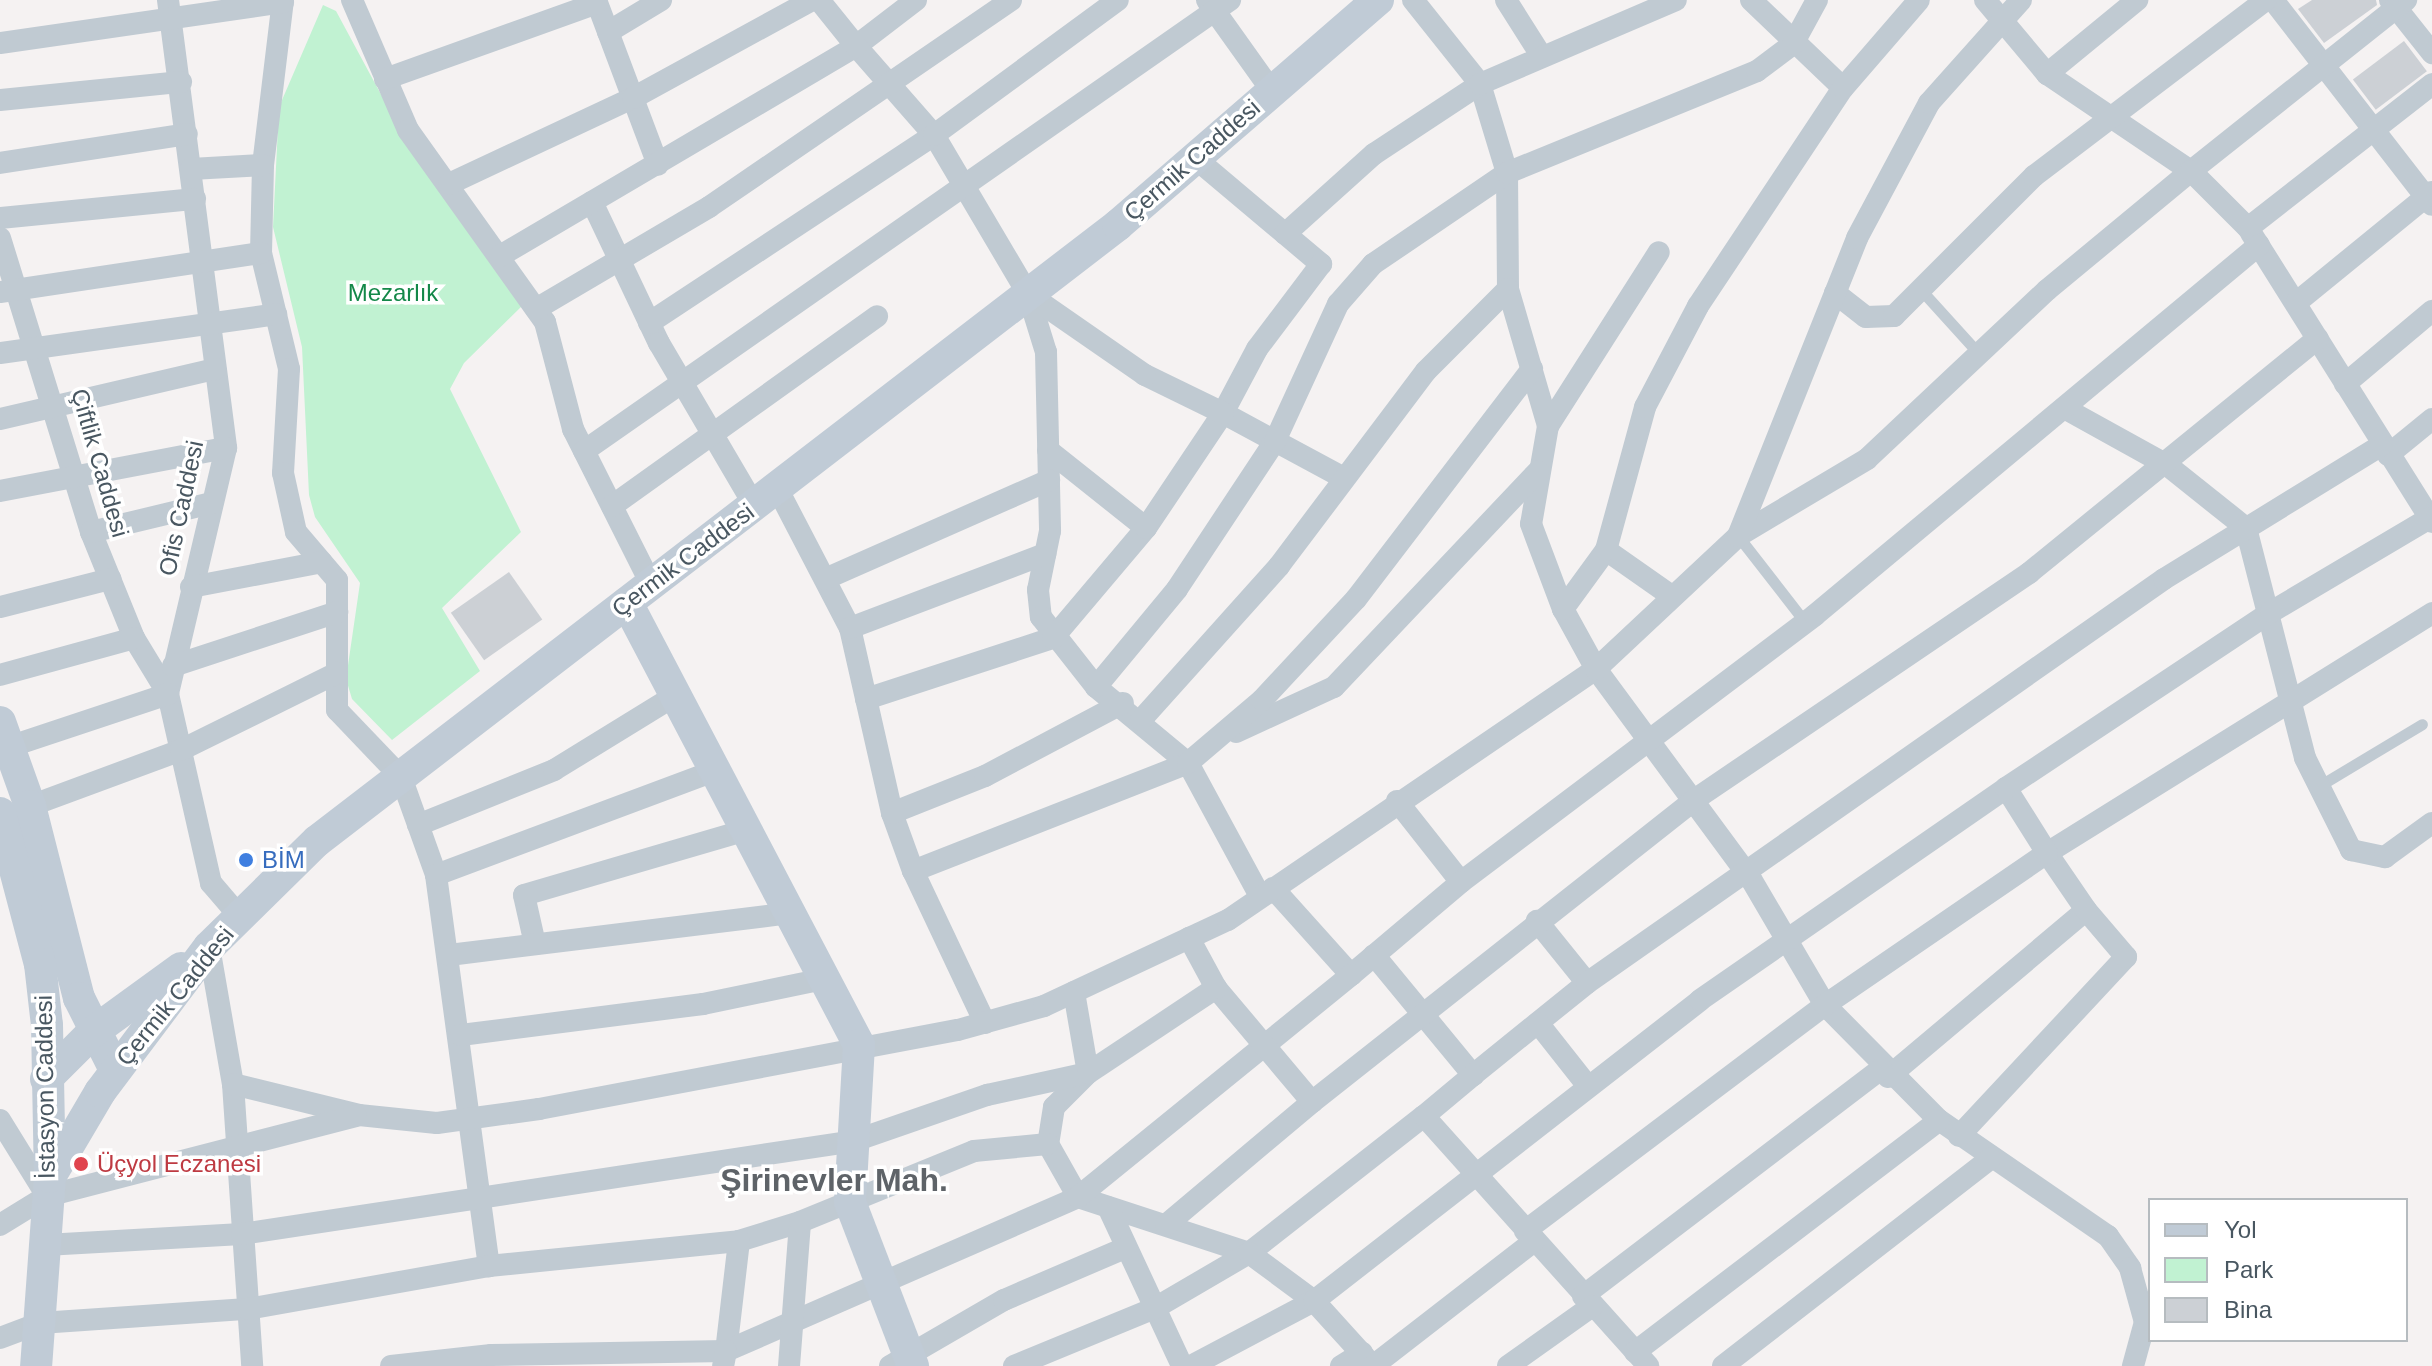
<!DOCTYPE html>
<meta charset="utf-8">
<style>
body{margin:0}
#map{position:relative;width:2432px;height:1366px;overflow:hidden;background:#f5f2f2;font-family:Helvetica,sans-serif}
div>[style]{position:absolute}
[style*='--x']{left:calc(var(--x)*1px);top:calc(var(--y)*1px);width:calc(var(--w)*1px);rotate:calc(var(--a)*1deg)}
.green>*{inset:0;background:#c1f2d2}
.building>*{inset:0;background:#ccd0d5;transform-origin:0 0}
.lane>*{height:11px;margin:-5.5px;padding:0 5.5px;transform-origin:5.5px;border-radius:5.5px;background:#c0cad2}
.street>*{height:22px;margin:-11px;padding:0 11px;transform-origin:11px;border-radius:11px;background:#c0cad2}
.secondary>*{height:32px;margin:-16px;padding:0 16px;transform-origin:16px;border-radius:16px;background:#c0cbd6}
.dots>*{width:22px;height:22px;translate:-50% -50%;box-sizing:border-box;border:4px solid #fff;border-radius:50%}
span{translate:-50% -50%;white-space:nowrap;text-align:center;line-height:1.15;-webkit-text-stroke:7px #fff;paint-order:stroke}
.street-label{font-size:24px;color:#495761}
.park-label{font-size:24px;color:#148849}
.shop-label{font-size:24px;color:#366cbe}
.left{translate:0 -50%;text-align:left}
.health-label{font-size:24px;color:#be3a42}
.district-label{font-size:32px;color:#5e6368;font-weight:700}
.legend{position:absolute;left:2148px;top:1198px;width:260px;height:144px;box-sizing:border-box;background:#fff;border:2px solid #b6bcc0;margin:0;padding:10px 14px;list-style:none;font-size:24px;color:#495761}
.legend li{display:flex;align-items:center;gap:16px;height:40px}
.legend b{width:40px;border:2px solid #b6bcc0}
</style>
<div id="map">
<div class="green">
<div style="clip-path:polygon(323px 5px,336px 11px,405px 139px,522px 306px,464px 363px,450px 389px,521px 532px,442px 608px,480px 671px,392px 740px,352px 699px,346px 679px,360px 583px,315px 517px,309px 495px,302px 347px,273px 227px,279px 107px)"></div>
</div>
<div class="building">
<div style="clip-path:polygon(2312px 0,2376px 0,2377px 5px,2324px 43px,2298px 9px)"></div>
<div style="left:2404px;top:41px;width:38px;height:64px;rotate:53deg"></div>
<div style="left:509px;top:572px;width:58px;height:71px;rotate:55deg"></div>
</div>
<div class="lane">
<div style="--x:1922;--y:291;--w:86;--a:47.8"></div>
<div style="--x:1738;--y:536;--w:109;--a:52.1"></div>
<div style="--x:2319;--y:786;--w:120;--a:-31"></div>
</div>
<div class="street">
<div style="--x:168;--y:0;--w:452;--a:82.6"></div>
<div style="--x:226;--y:448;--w:253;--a:103.3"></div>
<div style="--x:168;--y:694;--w:194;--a:77.2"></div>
<div style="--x:211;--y:883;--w:45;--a:49.5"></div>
<div style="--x:283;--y:0;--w:166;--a:96.9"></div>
<div style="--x:263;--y:165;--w:88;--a:91.3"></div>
<div style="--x:261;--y:253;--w:119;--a:76.4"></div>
<div style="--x:289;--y:369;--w:104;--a:93.3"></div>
<div style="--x:283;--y:473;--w:60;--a:77.6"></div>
<div style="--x:296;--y:532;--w:63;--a:49.5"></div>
<div style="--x:337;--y:580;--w:130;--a:90"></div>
<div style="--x:337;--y:710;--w:93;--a:46.3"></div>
<div style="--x:401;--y:777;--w:104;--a:70.3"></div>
<div style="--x:436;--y:875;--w:395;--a:82.3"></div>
<div style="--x:352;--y:0;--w:142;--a:66.7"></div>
<div style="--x:408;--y:130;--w:236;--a:54.5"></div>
<div style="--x:545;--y:322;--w:111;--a:75.3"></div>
<div style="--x:573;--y:429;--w:174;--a:63.3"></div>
<div style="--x:596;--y:0;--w:176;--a:69.4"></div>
<div style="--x:916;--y:0;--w:76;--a:142.5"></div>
<div style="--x:856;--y:46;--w:118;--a:48.8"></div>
<div style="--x:934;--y:135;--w:185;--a:59.4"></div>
<div style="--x:1028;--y:294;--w:61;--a:72.8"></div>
<div style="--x:1046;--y:352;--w:179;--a:88.7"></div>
<div style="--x:1050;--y:531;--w:60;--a:101.5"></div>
<div style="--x:1038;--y:590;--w:27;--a:84"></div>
<div style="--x:1041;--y:617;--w:89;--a:51.8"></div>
<div style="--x:1096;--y:687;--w:119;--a:39.6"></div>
<div style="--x:1188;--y:763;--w:151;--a:61.6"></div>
<div style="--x:1207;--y:0;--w:112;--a:54.5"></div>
<div style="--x:1413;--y:0;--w:107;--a:51.4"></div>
<div style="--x:1480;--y:84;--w:93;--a:73.1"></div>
<div style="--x:1507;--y:173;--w:116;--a:89.5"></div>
<div style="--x:1508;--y:289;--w:143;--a:73.7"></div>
<div style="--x:1548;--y:426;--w:99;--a:99.8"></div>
<div style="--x:1531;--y:524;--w:91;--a:69.4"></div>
<div style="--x:1563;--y:609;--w:68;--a:61.2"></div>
<div style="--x:1596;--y:669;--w:261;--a:53.6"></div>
<div style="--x:1751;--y:879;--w:146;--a:59.6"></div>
<div style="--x:1825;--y:1005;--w:162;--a:45.3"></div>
<div style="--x:1939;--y:1120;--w:205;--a:34.5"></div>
<div style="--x:2108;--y:1236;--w:39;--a:55"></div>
<div style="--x:2130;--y:1268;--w:56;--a:74.5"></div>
<div style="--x:2145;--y:1322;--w:46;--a:105.3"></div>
<div style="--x:1506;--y:0;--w:67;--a:57.7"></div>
<div style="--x:1751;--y:0;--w:127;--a:43.7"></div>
<div style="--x:1985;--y:0;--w:97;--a:50"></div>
<div style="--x:2047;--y:74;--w:117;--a:-39.4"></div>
<div style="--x:2273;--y:0;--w:259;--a:52.2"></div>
<div style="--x:2390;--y:0;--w:68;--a:51.6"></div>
<div style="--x:608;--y:32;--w:62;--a:-31.1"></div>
<div style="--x:0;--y:43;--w:286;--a:-8.2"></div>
<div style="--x:2047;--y:74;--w:174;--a:34"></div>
<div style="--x:2191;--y:171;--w:275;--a:-38.5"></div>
<div style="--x:385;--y:79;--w:225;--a:-19.7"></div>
<div style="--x:0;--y:100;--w:182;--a:-5.7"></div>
<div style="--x:1195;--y:158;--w:165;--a:40.1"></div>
<div style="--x:1321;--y:264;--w:106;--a:127"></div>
<div style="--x:1257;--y:349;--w:72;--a:118"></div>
<div style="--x:1223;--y:413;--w:133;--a:28.3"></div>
<div style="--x:0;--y:163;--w:189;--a:-8.8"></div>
<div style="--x:191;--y:169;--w:72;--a:-3.2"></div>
<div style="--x:449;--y:184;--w:203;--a:-25.1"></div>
<div style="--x:633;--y:98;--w:204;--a:-28.7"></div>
<div style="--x:592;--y:202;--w:156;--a:64.6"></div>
<div style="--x:659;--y:343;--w:188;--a:59.6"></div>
<div style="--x:0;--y:218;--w:196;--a:-5.6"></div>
<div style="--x:2251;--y:233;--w:341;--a:57.9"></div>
<div style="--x:1285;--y:234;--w:120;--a:-42"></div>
<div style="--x:1374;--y:154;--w:127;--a:-33.4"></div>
<div style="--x:1480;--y:84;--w:213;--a:-23.2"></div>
<div style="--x:0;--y:238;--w:308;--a:72.8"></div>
<div style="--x:91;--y:532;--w:114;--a:67.9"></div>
<div style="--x:134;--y:638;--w:66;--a:58.7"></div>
<div style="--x:168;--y:694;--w:168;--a:161.6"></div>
<div style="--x:500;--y:256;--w:413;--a:-30.5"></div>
<div style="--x:856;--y:46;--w:59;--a:-128.8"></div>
<div style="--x:0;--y:292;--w:264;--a:-8.5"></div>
<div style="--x:1835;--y:293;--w:39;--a:38"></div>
<div style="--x:1866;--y:317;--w:28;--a:-2"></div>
<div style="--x:1894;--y:316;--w:198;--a:-45"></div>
<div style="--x:2034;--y:176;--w:291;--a:-37.2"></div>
<div style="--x:2297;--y:302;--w:174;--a:-39.2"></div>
<div style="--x:536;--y:309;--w:201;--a:-30.5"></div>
<div style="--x:709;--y:207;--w:366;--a:-34.4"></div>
<div style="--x:649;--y:323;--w:341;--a:-33.4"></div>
<div style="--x:934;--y:135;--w:228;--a:-36.3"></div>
<div style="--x:0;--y:353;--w:279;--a:-8"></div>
<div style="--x:2345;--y:384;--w:114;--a:-40"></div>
<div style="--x:2064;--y:408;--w:118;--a:29"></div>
<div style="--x:2167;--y:465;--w:101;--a:38.6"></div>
<div style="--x:2246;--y:528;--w:237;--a:75.6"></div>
<div style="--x:2305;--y:758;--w:103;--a:63.4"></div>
<div style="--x:2351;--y:850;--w:35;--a:12"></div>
<div style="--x:2385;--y:857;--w:58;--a:-35.9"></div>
<div style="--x:0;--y:419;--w:221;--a:-13.1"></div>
<div style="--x:1548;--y:426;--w:206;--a:-57.5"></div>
<div style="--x:1048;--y:450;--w:125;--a:38.5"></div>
<div style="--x:584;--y:451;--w:788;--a:-34.92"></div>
<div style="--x:2388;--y:455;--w:57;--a:-39.3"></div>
<div style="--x:777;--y:488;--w:158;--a:62.5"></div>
<div style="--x:850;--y:628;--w:190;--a:77.2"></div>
<div style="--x:0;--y:491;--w:230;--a:-10.8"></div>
<div style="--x:612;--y:506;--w:326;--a:-35.6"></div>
<div style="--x:91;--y:532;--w:124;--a:-13.5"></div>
<div style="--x:1738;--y:536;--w:150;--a:-30.8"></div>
<div style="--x:1867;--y:459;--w:247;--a:-43.2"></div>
<div style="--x:2047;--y:290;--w:187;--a:-39.6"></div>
<div style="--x:2191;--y:171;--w:81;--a:45"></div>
<div style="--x:2248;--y:228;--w:234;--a:-38"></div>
<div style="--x:1606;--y:550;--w:78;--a:35.1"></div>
<div style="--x:825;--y:579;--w:245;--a:-23.8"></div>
<div style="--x:191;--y:587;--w:133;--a:-10.8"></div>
<div style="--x:0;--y:607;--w:114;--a:-14.3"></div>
<div style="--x:1563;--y:609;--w:73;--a:-53.9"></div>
<div style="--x:1606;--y:550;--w:148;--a:-74.7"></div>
<div style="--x:1645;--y:407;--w:114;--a:-62.3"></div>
<div style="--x:1698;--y:306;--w:262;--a:-56.4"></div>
<div style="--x:1843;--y:88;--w:116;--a:-49.2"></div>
<div style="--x:850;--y:628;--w:209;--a:-20.8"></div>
<div style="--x:173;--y:666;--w:173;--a:-18.2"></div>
<div style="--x:0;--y:675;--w:139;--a:-15.4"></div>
<div style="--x:1096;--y:687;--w:127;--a:-50.4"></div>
<div style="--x:1177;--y:589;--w:178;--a:-56.5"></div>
<div style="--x:1275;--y:441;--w:151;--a:-65.3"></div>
<div style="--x:1338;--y:304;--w:53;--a:-48.8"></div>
<div style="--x:1373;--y:264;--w:162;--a:-34.2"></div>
<div style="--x:1507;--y:173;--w:270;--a:-22.2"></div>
<div style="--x:1757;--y:71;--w:45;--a:-36.9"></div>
<div style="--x:1793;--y:44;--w:50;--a:-61.4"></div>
<div style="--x:866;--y:699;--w:197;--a:-18.1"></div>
<div style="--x:1053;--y:638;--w:144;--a:-49.8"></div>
<div style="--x:1146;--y:528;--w:138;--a:-56.2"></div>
<div style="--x:1223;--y:413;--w:87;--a:-154"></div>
<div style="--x:1145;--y:375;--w:142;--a:-145.3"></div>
<div style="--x:1141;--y:720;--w:207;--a:-48.1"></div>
<div style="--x:1279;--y:566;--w:244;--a:-53"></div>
<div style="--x:1426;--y:371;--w:116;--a:-45"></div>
<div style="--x:1236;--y:732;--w:108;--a:-24.7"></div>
<div style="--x:1334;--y:687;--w:297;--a:-46.6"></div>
<div style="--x:1397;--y:801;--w:103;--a:51.7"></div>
<div style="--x:1461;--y:882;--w:443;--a:-37"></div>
<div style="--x:1815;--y:615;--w:578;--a:-39.81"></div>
<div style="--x:30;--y:806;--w:161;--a:-20.3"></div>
<div style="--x:181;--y:750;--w:174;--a:-26.3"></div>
<div style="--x:418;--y:825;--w:147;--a:-22"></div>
<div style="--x:554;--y:770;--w:143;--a:-31.6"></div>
<div style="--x:913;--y:871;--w:62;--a:-109.9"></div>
<div style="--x:892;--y:813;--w:100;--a:-21.7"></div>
<div style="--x:985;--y:776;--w:156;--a:-27.9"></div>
<div style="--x:436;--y:875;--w:297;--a:-20.5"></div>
<div style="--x:1273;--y:888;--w:117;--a:48.1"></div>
<div style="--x:1351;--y:975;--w:144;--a:-40.2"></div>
<div style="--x:535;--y:944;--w:50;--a:-102.7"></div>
<div style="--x:524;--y:895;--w:232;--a:-16.3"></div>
<div style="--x:209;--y:947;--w:139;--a:80.1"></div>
<div style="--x:233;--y:1084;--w:283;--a:86.1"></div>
<div style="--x:449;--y:955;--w:345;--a:-7"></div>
<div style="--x:1374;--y:955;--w:156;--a:50.5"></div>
<div style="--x:1473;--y:1075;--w:146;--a:-38.9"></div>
<div style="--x:1587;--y:983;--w:80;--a:-128.9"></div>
<div style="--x:1587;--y:983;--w:704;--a:-35"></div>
<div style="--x:2164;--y:579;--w:256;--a:-31.6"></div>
<div style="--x:1074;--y:992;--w:82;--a:80.2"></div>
<div style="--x:1088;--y:1073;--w:48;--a:135"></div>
<div style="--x:1054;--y:1107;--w:37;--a:99"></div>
<div style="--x:1048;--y:1144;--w:61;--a:60.5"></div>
<div style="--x:1078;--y:1197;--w:180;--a:18.1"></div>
<div style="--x:1249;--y:1253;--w:222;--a:-38.1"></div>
<div style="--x:1424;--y:1116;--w:336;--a:48.1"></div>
<div style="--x:985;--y:1023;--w:168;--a:-115.3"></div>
<div style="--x:913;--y:871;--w:295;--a:-21.4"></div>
<div style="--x:1188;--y:763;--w:97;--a:-40.4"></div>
<div style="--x:1262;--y:700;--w:138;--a:-47.1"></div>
<div style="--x:1356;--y:599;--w:290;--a:-52.6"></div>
<div style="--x:1538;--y:1023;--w:79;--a:51.7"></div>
<div style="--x:461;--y:1035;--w:244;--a:-7.3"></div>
<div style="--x:703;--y:1004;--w:128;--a:-11.7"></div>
<div style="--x:1888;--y:1077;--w:259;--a:-40.1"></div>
<div style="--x:2086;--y:910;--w:69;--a:-124.4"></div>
<div style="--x:2047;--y:853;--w:454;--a:-31.9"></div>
<div style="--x:233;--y:1084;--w:130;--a:13.8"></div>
<div style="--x:359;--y:1115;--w:78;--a:5.9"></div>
<div style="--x:437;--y:1123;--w:103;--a:-7.8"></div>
<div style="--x:539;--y:1109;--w:426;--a:-10.7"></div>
<div style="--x:958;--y:1030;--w:89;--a:-15.6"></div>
<div style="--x:1044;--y:1006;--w:203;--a:-25.1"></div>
<div style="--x:1228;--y:920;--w:445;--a:-34.3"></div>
<div style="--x:1596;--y:669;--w:195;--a:-43.1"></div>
<div style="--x:1738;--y:536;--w:321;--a:-68.2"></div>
<div style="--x:1857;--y:238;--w:153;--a:-61.9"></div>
<div style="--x:1929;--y:103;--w:138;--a:-48.2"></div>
<div style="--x:1312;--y:1102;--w:487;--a:-38.3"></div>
<div style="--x:1694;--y:800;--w:405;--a:-34.1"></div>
<div style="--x:2029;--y:573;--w:372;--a:-39.1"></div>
<div style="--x:1424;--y:1116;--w:64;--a:-39.9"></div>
<div style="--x:0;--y:1120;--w:89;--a:58.3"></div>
<div style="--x:1959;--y:1136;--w:245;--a:-47"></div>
<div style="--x:2126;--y:957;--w:62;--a:-130.4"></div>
<div style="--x:1108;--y:1207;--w:175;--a:65"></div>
<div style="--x:800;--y:1222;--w:64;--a:162.7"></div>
<div style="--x:739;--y:1241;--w:111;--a:96.7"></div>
<div style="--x:726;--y:1351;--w:384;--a:-23.6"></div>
<div style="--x:1078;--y:1197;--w:352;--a:-39.1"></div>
<div style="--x:0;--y:1225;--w:55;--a:-31.7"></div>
<div style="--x:47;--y:1196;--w:319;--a:-14.5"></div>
<div style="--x:1166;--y:1225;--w:191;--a:-40.1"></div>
<div style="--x:1312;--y:1102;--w:149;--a:-130.1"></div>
<div style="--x:1525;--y:1231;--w:376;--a:-37"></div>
<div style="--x:1825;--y:1005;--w:269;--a:-34.4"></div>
<div style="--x:2047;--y:853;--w:77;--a:-122.2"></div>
<div style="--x:45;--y:1245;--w:197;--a:-3.2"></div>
<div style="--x:242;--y:1234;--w:619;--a:-8.64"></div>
<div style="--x:854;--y:1141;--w:141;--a:-19.1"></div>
<div style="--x:987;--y:1095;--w:103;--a:-12.3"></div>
<div style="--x:1088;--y:1073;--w:154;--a:-33.6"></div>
<div style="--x:1216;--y:988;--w:57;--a:-118.4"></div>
<div style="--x:1583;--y:1296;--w:375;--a:-37.3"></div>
<div style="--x:0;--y:1338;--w:43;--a:-20.6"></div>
<div style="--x:40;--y:1323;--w:208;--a:-3.9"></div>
<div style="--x:248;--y:1309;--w:245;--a:-10.1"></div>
<div style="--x:489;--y:1266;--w:251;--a:-5.7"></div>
<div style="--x:1635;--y:1352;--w:382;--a:-37.3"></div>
<div style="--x:391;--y:1366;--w:101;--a:-6.3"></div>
<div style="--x:491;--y:1355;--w:235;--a:-1"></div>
<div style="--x:726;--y:1351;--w:15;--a:101"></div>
<div style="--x:789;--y:1366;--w:144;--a:-85.6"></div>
<div style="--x:800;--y:1222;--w:188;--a:-22.2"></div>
<div style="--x:974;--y:1151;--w:74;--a:-5.4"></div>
<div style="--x:890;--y:1366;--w:132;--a:-30.1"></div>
<div style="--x:1004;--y:1300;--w:132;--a:-23.3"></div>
<div style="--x:1014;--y:1366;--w:152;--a:-22.4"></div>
<div style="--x:1155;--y:1308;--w:109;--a:-30.3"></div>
<div style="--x:1249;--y:1253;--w:81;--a:36.4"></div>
<div style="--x:1314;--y:1301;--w:88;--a:47.8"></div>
<div style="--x:1191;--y:1366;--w:139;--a:-27.9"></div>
<div style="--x:1314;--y:1301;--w:489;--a:-37.9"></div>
<div style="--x:1700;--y:1000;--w:372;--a:-34.7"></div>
<div style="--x:2006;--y:788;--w:318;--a:-33.6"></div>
<div style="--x:2271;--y:612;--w:185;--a:-30.6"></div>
<div style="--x:1341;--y:1366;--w:25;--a:-32"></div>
<div style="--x:1373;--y:1366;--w:204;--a:-37.8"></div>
<div style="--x:1508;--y:1366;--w:103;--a:-35.5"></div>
<div style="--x:1723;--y:1366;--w:338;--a:-37.8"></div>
</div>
<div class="secondary">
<div style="--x:627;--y:603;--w:499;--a:62.3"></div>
<div style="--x:859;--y:1045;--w:157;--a:93.3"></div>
<div style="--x:850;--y:1202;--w:176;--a:69"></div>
<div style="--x:0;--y:722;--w:89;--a:70.3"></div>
<div style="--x:30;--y:806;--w:198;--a:75.7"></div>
<div style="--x:79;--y:998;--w:80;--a:63.4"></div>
<div style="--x:0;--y:813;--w:156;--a:75.2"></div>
<div style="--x:40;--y:964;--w:61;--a:83.5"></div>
<div style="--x:47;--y:1025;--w:152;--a:88.9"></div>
<div style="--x:50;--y:1177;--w:190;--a:94.2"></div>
<div style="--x:46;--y:1079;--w:66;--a:-45"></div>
<div style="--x:93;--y:1032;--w:109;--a:-36"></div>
<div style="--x:50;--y:1177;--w:99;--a:-59.5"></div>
<div style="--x:100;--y:1092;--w:181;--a:-53.1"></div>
<div style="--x:209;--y:947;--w:151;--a:-44.5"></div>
<div style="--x:317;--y:841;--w:1010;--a:-37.56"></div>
<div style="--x:1118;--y:225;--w:344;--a:-40.9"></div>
</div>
<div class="dots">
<div style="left:246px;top:860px;background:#3f7fe0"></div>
<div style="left:81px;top:1164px;background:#e0444e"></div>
</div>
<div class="street-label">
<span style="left:1192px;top:160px;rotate:-41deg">Çermik Caddesi</span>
<span style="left:100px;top:463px;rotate:74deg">Çiftlik Caddesi</span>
<span style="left:181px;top:508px;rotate:-78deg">Ofis Caddesi</span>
<span style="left:683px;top:560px;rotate:-37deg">Çermik Caddesi</span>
<span style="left:175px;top:996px;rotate:-51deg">Çermik Caddesi</span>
<span style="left:45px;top:1087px;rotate:-91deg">İstasyon Caddesi</span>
</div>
<div class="park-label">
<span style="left:393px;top:293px">Mezarlık</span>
</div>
<div class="shop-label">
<span class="left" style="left:262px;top:860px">BİM</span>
</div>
<div class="health-label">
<span class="left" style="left:97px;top:1164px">Üçyol Eczanesi</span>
</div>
<div class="district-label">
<span style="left:834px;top:1180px">Şirinevler Mah.</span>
</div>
<ul class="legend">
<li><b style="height:10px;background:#c0cbd6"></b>Yol</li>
<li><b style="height:22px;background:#c1f2d2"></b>Park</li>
<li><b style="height:22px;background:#ccd0d5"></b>Bina</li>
</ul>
</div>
